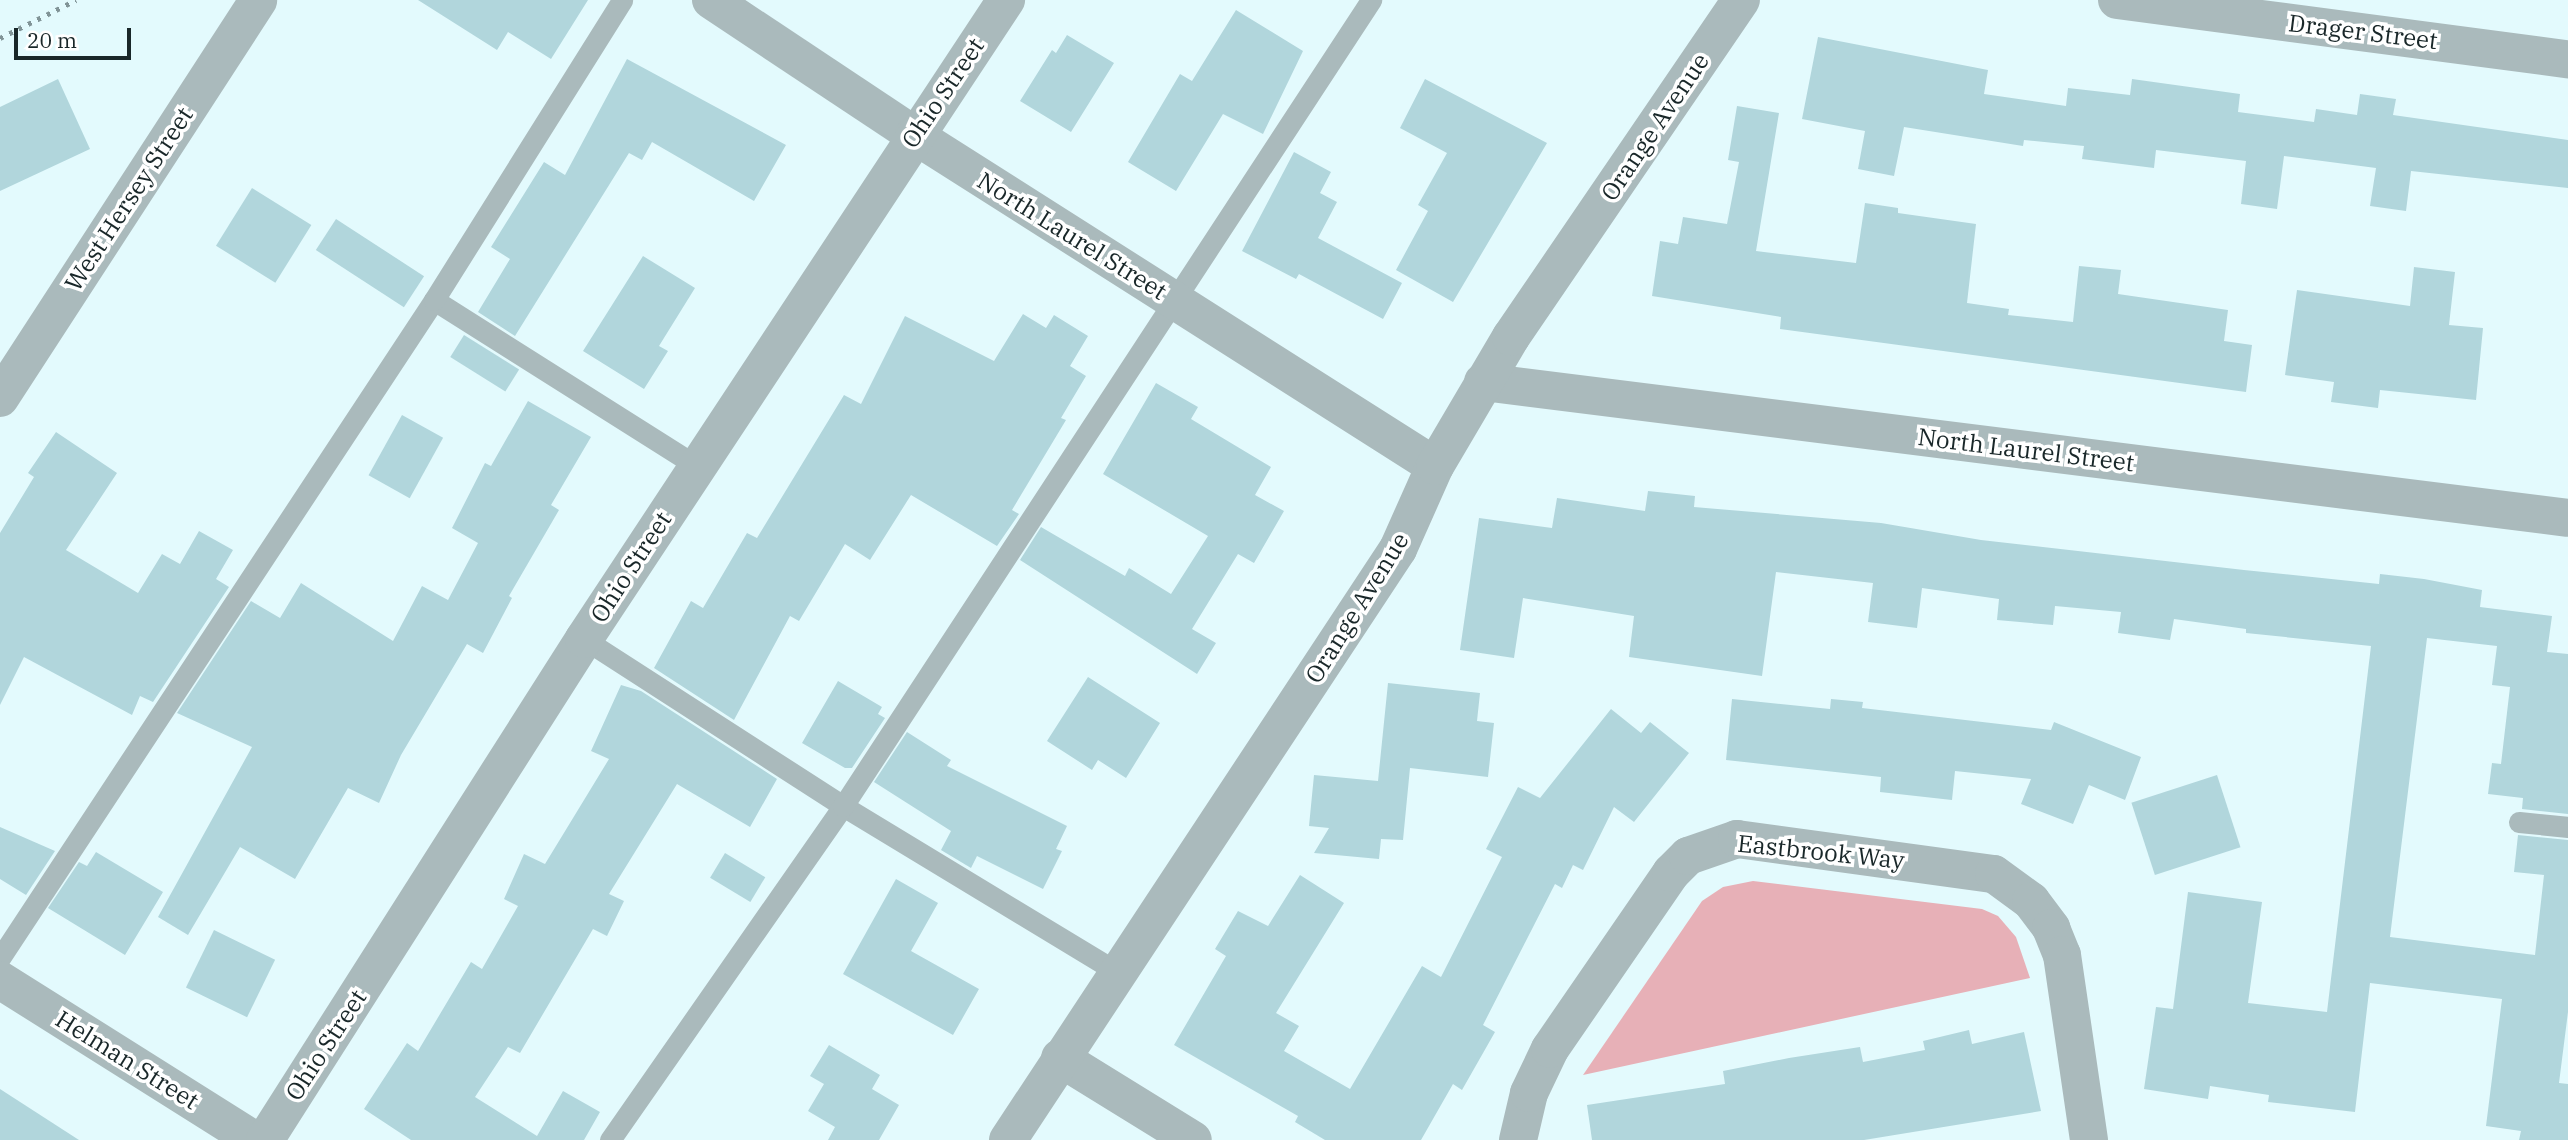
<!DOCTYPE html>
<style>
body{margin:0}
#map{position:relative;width:2568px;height:1140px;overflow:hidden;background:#e3fafd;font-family:"IBM Plex Serif",serif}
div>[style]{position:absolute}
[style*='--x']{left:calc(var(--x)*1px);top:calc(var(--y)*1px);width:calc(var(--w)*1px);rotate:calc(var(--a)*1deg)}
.green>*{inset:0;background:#e7b0b7}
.building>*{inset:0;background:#b1d6dc;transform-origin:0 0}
.service>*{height:21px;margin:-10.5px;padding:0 10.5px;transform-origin:10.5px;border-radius:10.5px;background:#aababc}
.minor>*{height:38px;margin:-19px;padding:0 19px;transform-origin:19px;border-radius:19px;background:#aababc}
.tertiary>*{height:38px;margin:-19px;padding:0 19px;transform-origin:19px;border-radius:19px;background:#aababc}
.rail>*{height:5px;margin-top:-2.5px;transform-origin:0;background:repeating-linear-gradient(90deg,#819497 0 3.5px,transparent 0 10.5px)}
span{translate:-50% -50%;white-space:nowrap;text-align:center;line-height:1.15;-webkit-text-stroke:7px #fff;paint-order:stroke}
.street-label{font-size:24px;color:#192729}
.scale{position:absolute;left:14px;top:28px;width:117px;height:32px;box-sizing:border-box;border:4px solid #192729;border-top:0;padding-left:9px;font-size:21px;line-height:24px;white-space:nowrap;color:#192729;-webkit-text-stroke:5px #fff;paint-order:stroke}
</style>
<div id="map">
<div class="green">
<div style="clip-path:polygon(1753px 881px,1982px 909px,1998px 916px,2016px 937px,2030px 978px,1583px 1075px,1702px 901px,1723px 887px)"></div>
</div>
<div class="building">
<div style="clip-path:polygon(418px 0,588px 0,551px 59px,508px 32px,497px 50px)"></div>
<div style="clip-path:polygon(1236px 10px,1303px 51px,1263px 134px,1223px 114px,1176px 191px,1128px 162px,1180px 74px,1192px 81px)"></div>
<div style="clip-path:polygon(1067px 35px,1114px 63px,1071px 132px,1020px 101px,1052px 50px,1056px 53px)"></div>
<div style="clip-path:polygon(1818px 37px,1988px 70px,1984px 94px,2066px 106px,2068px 88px,2130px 95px,2132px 79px,2240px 94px,2238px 112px,2314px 122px,2316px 109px,2357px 115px,2360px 94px,2396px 99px,2393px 115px,2568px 140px,2568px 188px,2411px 171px,2406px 211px,2370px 206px,2376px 168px,2284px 156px,2277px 209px,2241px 204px,2246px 161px,2156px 150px,2154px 168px,2082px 159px,2084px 146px,2024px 140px,2023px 146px,1904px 127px,1894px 176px,1858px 169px,1865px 131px,1802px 119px)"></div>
<div style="clip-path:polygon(627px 59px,786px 145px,754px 201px,652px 142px,642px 160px,629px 153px,515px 336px,478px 312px,510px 259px,491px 247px,544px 162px,565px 175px)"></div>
<div style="clip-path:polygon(58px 79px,90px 149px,0 191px,0 107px)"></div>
<div style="clip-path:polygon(1425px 79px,1547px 143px,1453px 302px,1396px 270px,1428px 211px,1418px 205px,1447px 153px,1400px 128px)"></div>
<div style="clip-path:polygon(1737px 106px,1779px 113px,1756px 251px,1856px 263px,1865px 203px,1898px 208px,1898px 213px,1976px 224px,1967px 303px,2009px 309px,2008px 315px,2073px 322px,2079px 266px,2121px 270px,2118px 294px,2228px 310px,2224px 341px,2252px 345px,2246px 392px,1780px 329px,1781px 317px,1652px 296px,1660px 241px,1678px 244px,1683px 217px,1727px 224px,1739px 162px,1728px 160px)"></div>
<div style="clip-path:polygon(1294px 152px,1331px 172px,1320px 193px,1337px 202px,1318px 238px,1402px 283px,1383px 319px,1299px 274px,1296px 279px,1242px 251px)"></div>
<div style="left:252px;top:188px;width:70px;height:68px;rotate:32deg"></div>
<div style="left:336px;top:219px;width:105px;height:37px;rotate:33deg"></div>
<div style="clip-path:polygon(643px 256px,695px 288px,659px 346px,668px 351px,644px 389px,583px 351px)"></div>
<div style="clip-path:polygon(2414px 267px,2455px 272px,2449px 325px,2483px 328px,2476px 400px,2380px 390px,2378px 408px,2331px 402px,2334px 382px,2285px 375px,2297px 290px,2410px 306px)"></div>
<div style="clip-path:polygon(1023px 314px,1046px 328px,1054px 315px,1088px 336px,1070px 366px,1086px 376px,1061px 418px,1066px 420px,1012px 510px,1019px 514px,997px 546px,911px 495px,870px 560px,845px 544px,799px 621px,790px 616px,734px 720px,654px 668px,691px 601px,703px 608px,747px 533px,757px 538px,844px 395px,861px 404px,905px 316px,994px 361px)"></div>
<div style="left:464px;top:335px;width:65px;height:26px;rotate:32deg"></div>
<div style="clip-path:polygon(1156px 383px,1198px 407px,1191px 419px,1271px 467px,1255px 495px,1284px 511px,1254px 563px,1238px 554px,1192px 629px,1216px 643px,1197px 674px,1020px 560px,1041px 527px,1125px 576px,1129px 568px,1171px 594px,1208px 536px,1103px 474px)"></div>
<div style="clip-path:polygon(528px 401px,591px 437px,551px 505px,559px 510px,509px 596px,512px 598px,483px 653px,467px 644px,401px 755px,379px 803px,348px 788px,295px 879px,240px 847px,188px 935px,158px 917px,252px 747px,177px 713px,251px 601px,280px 618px,301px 583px,393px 641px,422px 586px,448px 600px,478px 543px,452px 528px,485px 463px,491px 466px)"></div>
<div style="left:402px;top:415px;width:47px;height:69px;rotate:29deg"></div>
<div style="clip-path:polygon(56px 432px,117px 473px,66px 550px,138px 593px,162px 554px,180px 564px,199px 531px,233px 550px,216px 579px,229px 587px,153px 702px,140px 696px,132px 715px,24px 657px,0 705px,0 533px,34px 477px,28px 473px)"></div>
<div style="clip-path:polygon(1648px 491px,1695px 496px,1694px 507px,1881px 523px,1981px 540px,2244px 570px,2379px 584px,2380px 574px,2424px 579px,2482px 590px,2480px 607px,2552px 616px,2547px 652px,2568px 654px,2568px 814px,2522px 809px,2523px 798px,2488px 794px,2492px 763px,2501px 764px,2510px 687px,2492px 685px,2497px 646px,2427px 638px,2390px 937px,2535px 955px,2544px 875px,2514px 872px,2518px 835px,2568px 840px,2568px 1012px,2559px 1083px,2568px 1084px,2568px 1140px,2519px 1140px,2521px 1131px,2486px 1126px,2502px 999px,2444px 992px,2370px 983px,2355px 1112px,2268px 1102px,2269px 1095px,2210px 1086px,2208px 1099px,2144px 1089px,2156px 1007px,2173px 1009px,2188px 892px,2262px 902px,2248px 1003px,2327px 1012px,2371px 646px,2246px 633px,2246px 629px,2174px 619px,2170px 640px,2118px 633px,2121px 612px,2055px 606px,2053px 625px,1997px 620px,1999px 599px,1922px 588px,1917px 628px,1868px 622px,1873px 583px,1776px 572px,1762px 676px,1629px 657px,1634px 616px,1523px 598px,1514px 658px,1460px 650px,1479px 518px,1552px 528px,1557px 498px,1645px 511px)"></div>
<div style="clip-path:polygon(1088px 677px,1160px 723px,1126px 778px,1098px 760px,1092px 770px,1047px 741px)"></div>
<div style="clip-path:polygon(838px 681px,882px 707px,878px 714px,885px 718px,852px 768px,845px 768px,802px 743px)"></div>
<div style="clip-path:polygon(1388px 683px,1480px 693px,1477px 721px,1494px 723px,1488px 777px,1410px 768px,1403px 840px,1381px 839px,1379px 859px,1314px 853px,1329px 828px,1309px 826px,1314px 775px,1378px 781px)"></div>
<div style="clip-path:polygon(621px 685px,641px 691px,777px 779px,750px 827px,677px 784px,609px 894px,624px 901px,607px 936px,593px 929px,520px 1053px,508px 1047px,475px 1097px,537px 1136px,563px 1091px,600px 1112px,584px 1140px,411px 1140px,364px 1109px,407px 1043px,418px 1051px,471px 962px,482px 969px,518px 906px,504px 899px,524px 854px,545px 864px,609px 759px,591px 751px)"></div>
<div style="clip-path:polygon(1732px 699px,1830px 709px,1831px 699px,1863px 702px,1862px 708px,2051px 730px,2054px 722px,2141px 757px,2125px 800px,2089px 785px,2073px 824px,2021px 804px,2031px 779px,1955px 771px,1952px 800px,1880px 792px,1881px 777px,1726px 760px)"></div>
<div style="clip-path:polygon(1611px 709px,1641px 733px,1650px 722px,1689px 753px,1634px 822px,1614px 807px,1583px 870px,1573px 865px,1562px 888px,1555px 884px,1483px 1025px,1495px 1032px,1462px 1090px,1453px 1084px,1421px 1140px,1325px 1140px,1295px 1122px,1298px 1116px,1174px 1045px,1226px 956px,1215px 949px,1238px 911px,1268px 926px,1300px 875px,1344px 903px,1276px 1013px,1299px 1026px,1284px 1051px,1350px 1089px,1422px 966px,1441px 977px,1502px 857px,1486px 849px,1518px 787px,1540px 798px)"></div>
<div style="clip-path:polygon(907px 732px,951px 760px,947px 766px,1067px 826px,1056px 849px,1062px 851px,1043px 889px,977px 856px,971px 868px,941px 850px,951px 831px,874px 782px)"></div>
<div style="left:2217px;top:775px;width:76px;height:90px;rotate:72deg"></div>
<div style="clip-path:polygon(0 827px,55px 851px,26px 895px,0 879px)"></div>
<div style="clip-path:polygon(96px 852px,163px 892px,125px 955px,48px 908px,79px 862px,87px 866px)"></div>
<div style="left:725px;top:853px;width:47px;height:29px;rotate:31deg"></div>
<div style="clip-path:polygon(896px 879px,938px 903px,911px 951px,979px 989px,953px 1035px,843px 974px)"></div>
<div style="left:214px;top:930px;width:68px;height:64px;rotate:26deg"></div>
<div style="clip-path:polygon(1969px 1030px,1972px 1044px,2024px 1032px,2041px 1111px,1864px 1140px,1592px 1140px,1587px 1105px,1725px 1084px,1723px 1071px,1789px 1058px,1860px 1047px,1863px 1062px,1925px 1050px,1923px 1041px)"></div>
<div style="clip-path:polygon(829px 1045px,880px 1075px,872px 1089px,899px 1105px,879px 1140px,828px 1140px,835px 1127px,808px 1111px,824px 1084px,810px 1076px)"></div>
<div style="clip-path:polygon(0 1089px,79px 1140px,0 1140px)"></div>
</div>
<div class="service">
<div style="--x:434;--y:300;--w:311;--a:32.3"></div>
<div style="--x:584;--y:639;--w:308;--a:32.8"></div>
<div style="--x:843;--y:806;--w:320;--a:31.2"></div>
<div style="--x:2519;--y:822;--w:49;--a:5.8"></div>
<div style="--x:0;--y:958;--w:788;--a:-56.59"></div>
<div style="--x:434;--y:300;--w:354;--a:-57.9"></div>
<div style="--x:610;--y:1140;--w:407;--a:-55.1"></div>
<div style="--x:843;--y:806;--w:964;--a:-56.77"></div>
</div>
<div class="minor">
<div style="--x:711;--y:0;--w:244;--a:33.6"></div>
<div style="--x:914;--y:135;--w:617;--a:32.43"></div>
<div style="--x:2117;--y:0;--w:455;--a:7.5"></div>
<div style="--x:1483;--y:382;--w:1093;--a:7.14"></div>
<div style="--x:0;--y:980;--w:300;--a:32.2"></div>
<div style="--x:1060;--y:1058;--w:156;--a:31.7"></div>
<div style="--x:265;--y:1140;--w:594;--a:-57.51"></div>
<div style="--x:584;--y:639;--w:766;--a:-56.56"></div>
<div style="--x:1008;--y:1140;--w:708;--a:-56.58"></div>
<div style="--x:1398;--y:549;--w:91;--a:-66"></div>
<div style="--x:1435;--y:466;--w:150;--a:-59.5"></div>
<div style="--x:1511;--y:337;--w:408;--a:-55.7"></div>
<div style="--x:1518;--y:1140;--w:48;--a:-76.8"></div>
<div style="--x:1529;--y:1093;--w:49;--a:-64.5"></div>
<div style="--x:1550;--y:1049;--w:214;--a:-55.5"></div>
<div style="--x:1671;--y:873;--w:24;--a:-45"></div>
<div style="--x:1688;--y:856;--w:52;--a:-19.1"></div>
<div style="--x:1737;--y:839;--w:259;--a:7.8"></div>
<div style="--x:1994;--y:874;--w:46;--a:36.1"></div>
<div style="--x:2031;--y:901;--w:34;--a:53"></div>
<div style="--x:2051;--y:928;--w:29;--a:68"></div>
<div style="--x:2062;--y:955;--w:187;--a:81.7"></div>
</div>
<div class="tertiary">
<div style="--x:0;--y:398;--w:474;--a:-57"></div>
</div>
<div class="rail">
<div style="--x:0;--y:38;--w:85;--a:-26.6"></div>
</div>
<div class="street-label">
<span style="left:2363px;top:32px;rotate:7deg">Drager Street</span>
<span style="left:943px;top:93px;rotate:-56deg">Ohio Street</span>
<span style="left:1655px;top:127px;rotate:-56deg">Orange Avenue</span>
<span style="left:129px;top:199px;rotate:-57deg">West Hersey Street</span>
<span style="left:1072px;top:236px;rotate:32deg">North Laurel Street</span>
<span style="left:2026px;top:450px;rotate:7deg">North Laurel Street</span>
<span style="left:631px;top:567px;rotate:-57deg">Ohio Street</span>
<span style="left:1357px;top:608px;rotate:-58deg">Orange Avenue</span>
<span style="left:1821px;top:852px;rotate:6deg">Eastbrook Way</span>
<span style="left:326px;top:1045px;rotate:-57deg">Ohio Street</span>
<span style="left:127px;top:1060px;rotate:32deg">Helman Street</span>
</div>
<div class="scale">20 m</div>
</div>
